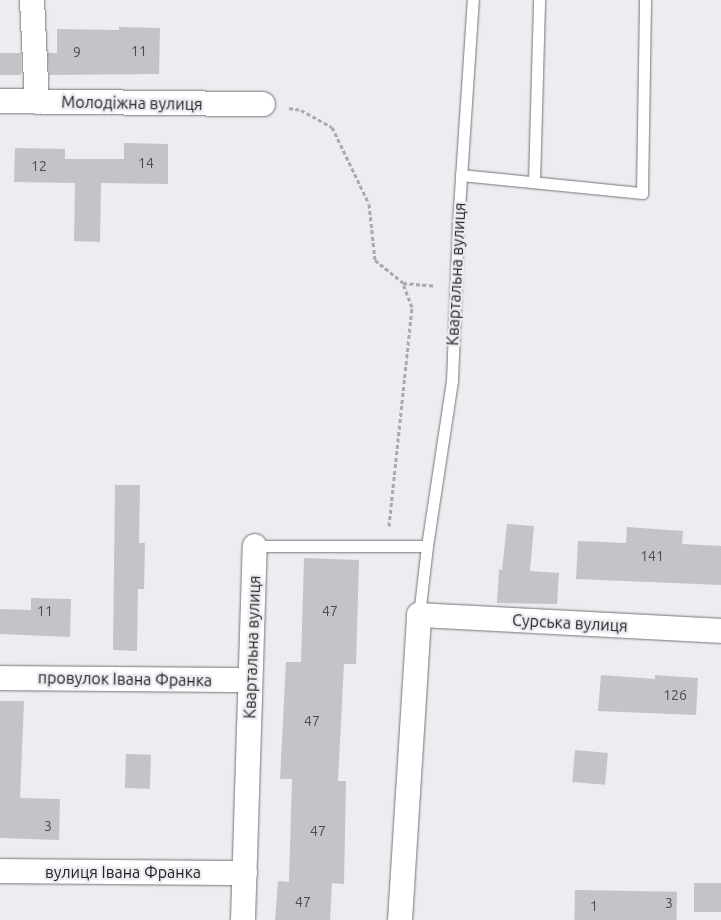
<!DOCTYPE html>
<meta charset="utf-8">
<style>
body{margin:0}
#map{position:relative;width:721px;height:920px;overflow:hidden;background:#eeebf1;font-family:Ubuntu,sans-serif}
div>[style]{position:absolute}
[style*='--x']{left:calc(var(--x)*1px);top:calc(var(--y)*1px);width:calc(var(--w)*1px);rotate:calc(var(--a)*1deg)}
.building>*{inset:0;background:#c5c2c8;transform-origin:0 0}
.path>*{height:3px;margin-top:-1.5px;transform-origin:0;background:repeating-linear-gradient(90deg,#aba9ae 0 4px,transparent 0 6.5px)}
.roads{filter:drop-shadow(0 0 1px #757378) drop-shadow(0 0 1px #757378)}
.service>*{height:11px;margin:-5.5px;padding:0 5.5px;transform-origin:5.5px;border-radius:5.5px;background:#fff}
.minor>*{height:24px;margin:-12px;padding:0 12px;transform-origin:12px;border-radius:12px;background:#fff}
span{translate:-50% -50%;white-space:nowrap;text-align:center;line-height:1.15;-webkit-text-stroke:4.5px #eeebf1;paint-order:stroke}
.number-label{font-size:14px;color:#4b4a4d}
.number-label span{-webkit-text-stroke-width:0}
.street-label{font-size:16px;color:#222224}
</style>
<div id="map">
<div class="building">
<div style="clip-path:polygon(119px 27px,160px 28px,159px 74px,49px 75px,48px 53px,57px 53px,57px 29px,119px 30px)"></div>
<div style="left:0;top:53px;width:21px;height:22px"></div>
<div style="clip-path:polygon(124px 143px,168px 144px,168px 184px,101px 183px,100px 242px,74px 241px,75px 183px,14px 182px,15px 148px,65px 149px,65px 159px,124px 159px)"></div>
<div style="clip-path:polygon(115px 485px,140px 485px,139px 543px,145px 543px,144px 589px,138px 589px,137px 651px,113px 650px)"></div>
<div style="clip-path:polygon(507px 524px,534px 526px,530px 571px,559px 573px,557px 604px,497px 603px,499px 569px,502px 570px)"></div>
<div style="clip-path:polygon(627px 527px,683px 531px,682px 544px,721px 546px,721px 585px,576px 579px,578px 541px,626px 543px)"></div>
<div style="clip-path:polygon(304px 558px,359px 560px,356px 664px,344px 664px,338px 781px,346px 781px,344px 884px,332px 883px,330px 920px,275px 920px,278px 881px,289px 882px,292px 779px,280px 779px,286px 662px,301px 662px)"></div>
<div style="clip-path:polygon(31px 598px,71px 599px,70px 637px,0 634px,0 609px,31px 610px)"></div>
<div style="clip-path:polygon(601px 675px,655px 679px,655px 675px,698px 678px,696px 715px,598px 711px)"></div>
<div style="clip-path:polygon(0 701px,24px 701px,20px 798px,60px 799px,59px 840px,0 838px)"></div>
<div style="left:575px;top:750px;width:33px;height:32px;rotate:5deg"></div>
<div style="left:126px;top:754px;width:25px;height:34px;rotate:2deg"></div>
<div style="left:694px;top:883px;width:27px;height:29px"></div>
<div style="left:575px;top:890px;width:102px;height:30px;rotate:1deg"></div>
</div>
<div class="path">
<div style="--x:289;--y:108;--w:12;--a:9"></div>
<div style="--x:301;--y:110;--w:35;--a:29"></div>
<div style="--x:332;--y:127;--w:85;--a:64.3"></div>
<div style="--x:369;--y:204;--w:56;--a:83.9"></div>
<div style="--x:375;--y:260;--w:36;--a:39"></div>
<div style="--x:403;--y:283;--w:32;--a:5"></div>
<div style="--x:389;--y:526;--w:220;--a:-84"></div>
<div style="--x:412;--y:307;--w:26;--a:-111"></div>
</div>
<div class="roads">
<div class="service">
<div style="--x:461;--y:175;--w:182;--a:5.7"></div>
<div style="--x:642;--y:193;--w:193;--a:-89.1"></div>
<div style="--x:534;--y:182;--w:182;--a:-88.4"></div>
<div style="--x:255;--y:546;--w:172;--a:0"></div>
<div style="--x:427;--y:546;--w:69;--a:96.6"></div>
<div style="--x:427;--y:546;--w:167;--a:-81.4"></div>
<div style="--x:452;--y:381;--w:158;--a:-87.8"></div>
<div style="--x:458;--y:223;--w:224;--a:-86.2"></div>
</div>
<div class="minor">
<div style="--x:32;--y:0;--w:102;--a:87.2"></div>
<div style="--x:0;--y:101;--w:263;--a:0.7"></div>
<div style="--x:0;--y:678;--w:250;--a:0.5"></div>
<div style="--x:0;--y:871;--w:245;--a:0.5"></div>
<div style="--x:243;--y:920;--w:374;--a:-88.2"></div>
<div style="--x:400;--y:920;--w:306;--a:-86.4"></div>
<div style="--x:419;--y:615;--w:302;--a:3"></div>
</div>
</div>
<div class="number-label">
<span style="left:139px;top:51px">11</span>
<span style="left:77px;top:52px">9</span>
<span style="left:146px;top:163px">14</span>
<span style="left:39px;top:166px">12</span>
<span style="left:652px;top:556px">141</span>
<span style="left:45px;top:611px">11</span>
<span style="left:330px;top:611px">47</span>
<span style="left:675px;top:695px">126</span>
<span style="left:312px;top:721px">47</span>
<span style="left:48px;top:826px">3</span>
<span style="left:318px;top:831px">47</span>
<span style="left:303px;top:902px">47</span>
<span style="left:669px;top:903px">3</span>
<span style="left:594px;top:906px">1</span>
</div>
<div class="street-label">
<span style="left:132px;top:103px;rotate:1deg">Молодіжна вулиця</span>
<span style="left:456px;top:274px;rotate:-87deg">Квартальна вулиця</span>
<span style="left:570px;top:623px;rotate:3deg">Сурська вулиця</span>
<span style="left:252px;top:647px;rotate:-88deg">Квартальна вулиця</span>
<span style="left:125px;top:679px;rotate:1deg">провулок Івана Франка</span>
<span style="left:123px;top:872px">вулиця Івана Франка</span>
</div>
</div>
